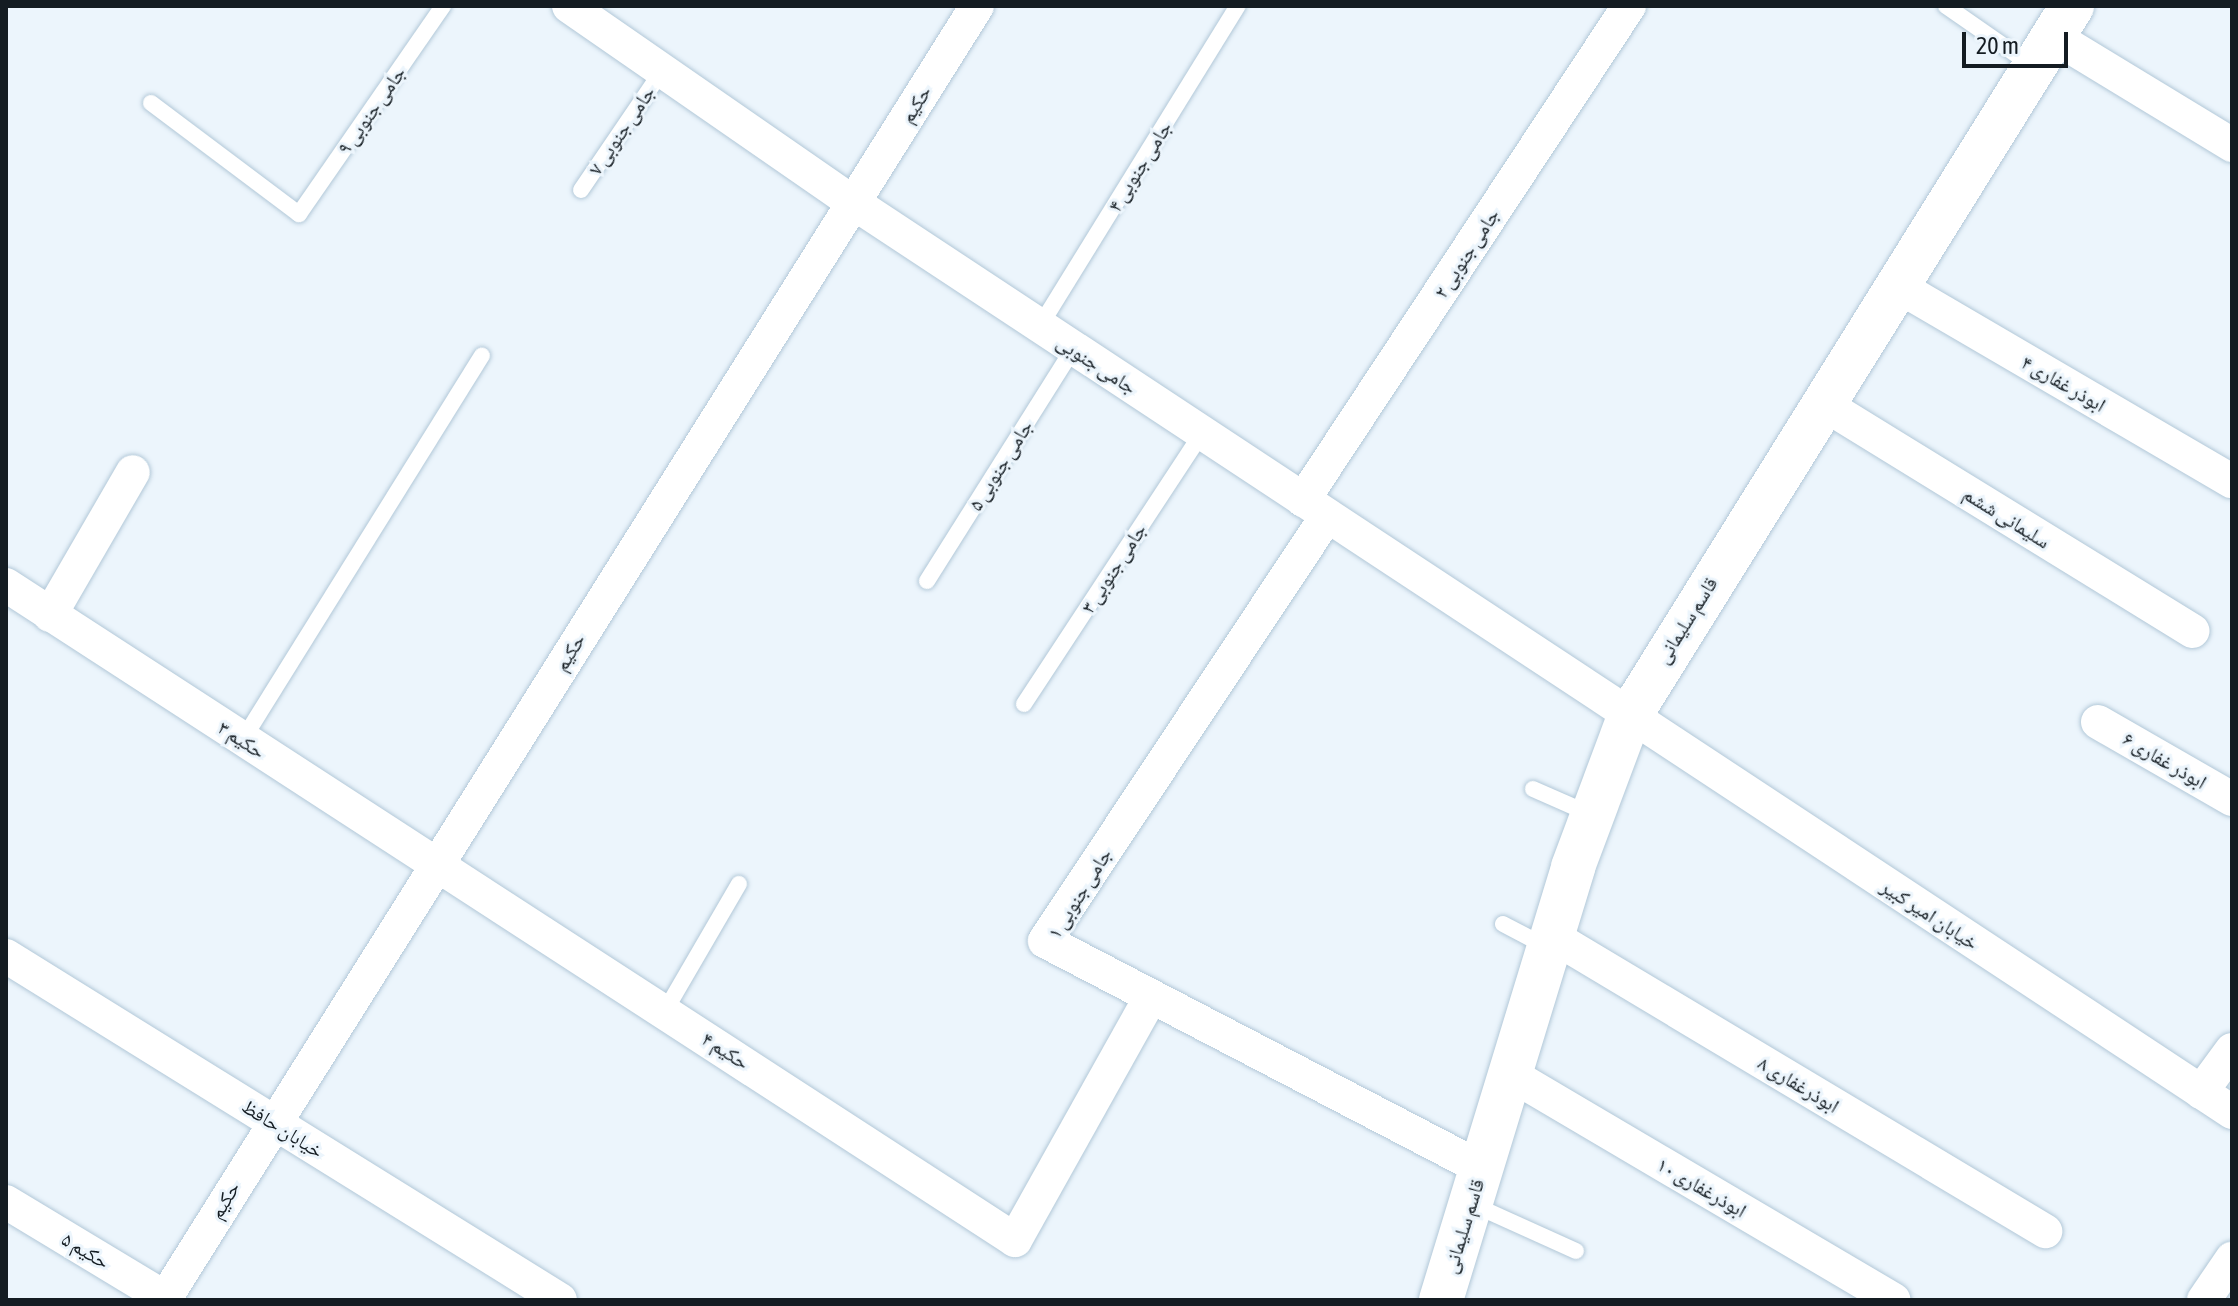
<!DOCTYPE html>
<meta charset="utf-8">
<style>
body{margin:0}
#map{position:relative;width:2238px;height:1306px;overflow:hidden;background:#ecf5fc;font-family:"Asap Condensed","Noto Naskh Arabic",sans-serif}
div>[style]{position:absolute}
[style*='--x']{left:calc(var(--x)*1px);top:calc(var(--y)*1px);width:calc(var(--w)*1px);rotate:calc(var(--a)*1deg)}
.roads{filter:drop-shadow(0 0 2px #b2c8d8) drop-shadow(0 0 2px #b2c8d8)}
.lane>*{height:16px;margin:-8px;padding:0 8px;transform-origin:8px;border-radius:8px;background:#fff}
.street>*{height:34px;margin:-17px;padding:0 17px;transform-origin:17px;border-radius:17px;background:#fff}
.secondary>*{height:44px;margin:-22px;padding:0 22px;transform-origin:22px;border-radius:22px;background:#fff}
span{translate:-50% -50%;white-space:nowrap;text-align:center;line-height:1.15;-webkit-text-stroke:6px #ecf5fc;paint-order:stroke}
.street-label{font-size:20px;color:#141c22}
.frame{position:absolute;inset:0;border:8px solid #141c22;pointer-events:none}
.scale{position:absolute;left:1962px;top:32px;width:106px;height:36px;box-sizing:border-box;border:4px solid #141c22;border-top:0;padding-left:10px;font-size:24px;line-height:28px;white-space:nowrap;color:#141c22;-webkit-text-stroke:6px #ecf5fc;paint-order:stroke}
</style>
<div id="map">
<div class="roads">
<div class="lane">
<div style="--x:1946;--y:6;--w:107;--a:34.7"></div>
<div style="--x:151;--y:103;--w:185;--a:36.9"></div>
<div style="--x:299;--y:214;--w:253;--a:-55.3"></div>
<div style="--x:581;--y:190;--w:144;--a:-55.8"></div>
<div style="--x:1040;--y:326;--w:376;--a:-58.3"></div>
<div style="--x:927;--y:581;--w:274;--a:-57.8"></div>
<div style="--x:1024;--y:704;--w:324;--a:-56.7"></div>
<div style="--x:242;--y:741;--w:454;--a:-58.1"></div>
<div style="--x:1533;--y:789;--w:62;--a:23.7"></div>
<div style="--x:1503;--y:924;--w:50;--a:27.6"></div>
<div style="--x:665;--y:1011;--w:147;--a:-59.8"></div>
<div style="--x:1472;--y:1204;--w:114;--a:24.3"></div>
</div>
<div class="street">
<div style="--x:569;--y:6;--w:346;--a:34.7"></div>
<div style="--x:854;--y:203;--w:1651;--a:33.41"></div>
<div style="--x:2053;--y:36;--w:210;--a:31.3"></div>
<div style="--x:1896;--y:285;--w:389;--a:30.3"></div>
<div style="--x:1822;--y:403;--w:435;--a:31.6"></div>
<div style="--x:1303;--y:500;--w:592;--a:-56.58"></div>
<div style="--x:1327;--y:516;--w:510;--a:123.57"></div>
<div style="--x:1045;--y:941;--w:492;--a:27.5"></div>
<div style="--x:6;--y:585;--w:1203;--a:32.99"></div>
<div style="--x:1015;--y:1240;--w:278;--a:-60.8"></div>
<div style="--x:50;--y:615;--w:165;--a:-59.9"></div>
<div style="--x:2098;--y:722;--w:155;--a:29.9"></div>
<div style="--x:1552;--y:936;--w:575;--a:30.9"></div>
<div style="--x:6;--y:956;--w:652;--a:31.84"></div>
<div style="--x:1510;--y:1074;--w:445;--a:30.5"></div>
<div style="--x:2201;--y:1092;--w:52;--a:-53.6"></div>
<div style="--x:6;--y:1202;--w:186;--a:31.1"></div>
<div style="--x:164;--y:1300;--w:1528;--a:-57.86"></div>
<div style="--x:2204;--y:1300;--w:50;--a:-55.7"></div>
</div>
<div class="secondary">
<div style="--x:1441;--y:1300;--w:453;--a:-73"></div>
<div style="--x:1573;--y:867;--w:160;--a:-69.5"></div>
<div style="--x:1629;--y:717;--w:838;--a:-58.07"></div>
</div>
</div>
<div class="street-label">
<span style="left:915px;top:104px;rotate:-58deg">حکیم</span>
<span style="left:371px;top:110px;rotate:-55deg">جامی جنوبی ۹</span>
<span style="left:621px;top:130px;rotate:-56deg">جامی جنوبی ۷</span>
<span style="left:1139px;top:166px;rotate:-58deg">جامی جنوبی ۴</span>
<span style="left:1466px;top:253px;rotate:-57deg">جامی جنوبی ۲</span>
<span style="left:1097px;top:364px;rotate:33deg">جامی جنوبی</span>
<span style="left:2064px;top:383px;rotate:30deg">ابوذر غفاری ۴</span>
<span style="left:1000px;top:465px;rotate:-58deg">جامی جنوبی ۵</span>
<span style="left:2007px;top:517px;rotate:32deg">سلیمانی ششم</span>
<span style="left:1113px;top:568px;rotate:-57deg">جامی جنوبی ۳</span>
<span style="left:1686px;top:620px;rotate:-58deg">قاسم سلیمانی</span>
<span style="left:569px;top:652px;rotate:-58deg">حکیم</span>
<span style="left:242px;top:739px;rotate:33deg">حکیم ۳</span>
<span style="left:2165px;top:760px;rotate:30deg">ابوذر غفاری ۶</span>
<span style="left:1079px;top:893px;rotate:-58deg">جامی جنوبی ۱</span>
<span style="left:1930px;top:914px;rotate:33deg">خیابان امیر کبیر</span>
<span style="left:726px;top:1050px;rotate:33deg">حکیم ۴</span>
<span style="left:1799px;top:1084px;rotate:31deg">ابوذرغفاری ۸</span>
<span style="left:283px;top:1128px;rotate:32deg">خیابان حافظ</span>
<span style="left:1702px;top:1187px;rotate:30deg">ابوذرغفاری ۱۰</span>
<span style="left:224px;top:1200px;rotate:-59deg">حکیم</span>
<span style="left:1463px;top:1226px;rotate:-73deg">قاسم سلیمانی</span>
<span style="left:86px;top:1250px;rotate:31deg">حکیم ۵</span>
</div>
<div class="frame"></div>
<div class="scale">20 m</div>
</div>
